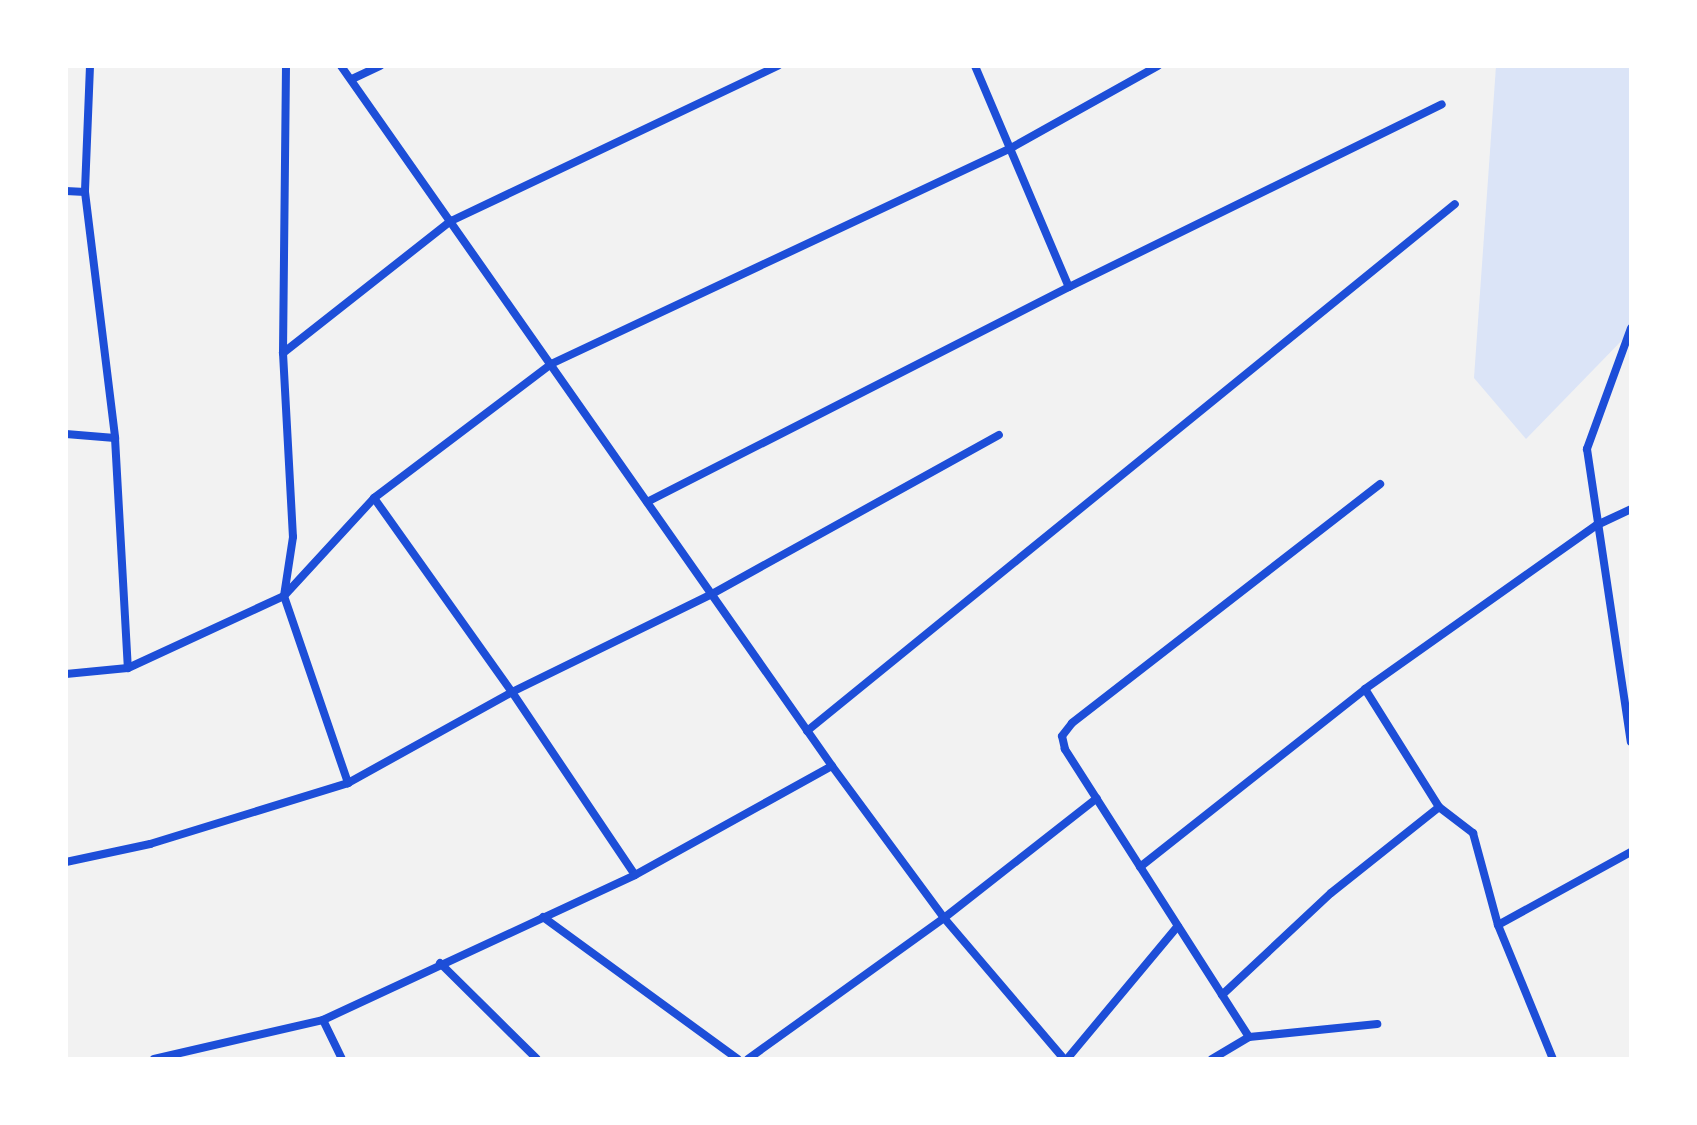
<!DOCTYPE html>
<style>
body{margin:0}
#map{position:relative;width:1697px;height:1125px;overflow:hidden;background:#f2f2f2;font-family:Rubik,sans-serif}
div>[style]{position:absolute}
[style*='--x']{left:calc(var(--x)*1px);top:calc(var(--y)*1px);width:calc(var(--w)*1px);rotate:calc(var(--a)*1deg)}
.green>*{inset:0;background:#dbe4f7}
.minor>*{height:8px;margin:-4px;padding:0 4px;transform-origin:4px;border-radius:4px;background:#1d4ed8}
span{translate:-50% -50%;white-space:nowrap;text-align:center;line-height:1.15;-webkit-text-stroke:7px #fff;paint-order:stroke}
.frame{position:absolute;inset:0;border:68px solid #fff;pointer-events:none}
</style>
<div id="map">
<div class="green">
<div style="clip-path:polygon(1496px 66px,1631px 66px,1631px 331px,1526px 439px,1474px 378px)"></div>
</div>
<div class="minor">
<div style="--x:90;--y:66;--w:126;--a:92.3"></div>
<div style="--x:85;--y:192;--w:248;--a:83"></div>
<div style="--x:115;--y:438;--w:230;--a:86.8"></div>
<div style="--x:286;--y:66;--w:287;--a:90.6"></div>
<div style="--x:283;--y:353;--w:184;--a:86.9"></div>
<div style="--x:293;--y:537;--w:60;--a:98.7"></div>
<div style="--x:284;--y:596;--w:198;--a:71.1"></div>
<div style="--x:341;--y:66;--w:855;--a:54.95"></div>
<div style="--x:832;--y:766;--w:189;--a:53.6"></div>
<div style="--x:944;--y:918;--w:185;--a:49.6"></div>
<div style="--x:975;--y:66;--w:240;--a:67"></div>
<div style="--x:352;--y:79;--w:31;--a:-25"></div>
<div style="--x:66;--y:191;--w:19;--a:3"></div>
<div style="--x:1631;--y:328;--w:129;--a:110"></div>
<div style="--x:1587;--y:449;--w:296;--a:81.5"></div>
<div style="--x:283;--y:353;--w:214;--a:-38.2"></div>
<div style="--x:451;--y:221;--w:362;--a:-25.4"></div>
<div style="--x:66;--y:434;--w:49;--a:4.7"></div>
<div style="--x:374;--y:498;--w:238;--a:54.6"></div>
<div style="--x:512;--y:692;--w:220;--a:56.1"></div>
<div style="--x:647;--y:502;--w:474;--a:-27"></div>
<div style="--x:1069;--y:287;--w:415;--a:-26.1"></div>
<div style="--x:66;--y:674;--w:62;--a:-5.5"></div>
<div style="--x:128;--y:668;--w:172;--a:-24.8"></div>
<div style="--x:284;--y:596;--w:133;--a:-47.4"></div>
<div style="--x:374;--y:498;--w:222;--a:-37.1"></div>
<div style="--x:551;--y:364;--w:508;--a:-25.15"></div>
<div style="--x:1011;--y:148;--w:168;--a:-29.2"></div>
<div style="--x:1365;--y:689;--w:139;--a:57.9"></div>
<div style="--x:1439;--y:807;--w:43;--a:37.4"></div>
<div style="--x:1473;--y:833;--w:95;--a:74.8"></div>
<div style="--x:1498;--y:925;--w:145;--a:67.7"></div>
<div style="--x:807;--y:731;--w:835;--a:-39.12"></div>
<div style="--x:66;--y:862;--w:86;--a:-12.1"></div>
<div style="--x:150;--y:844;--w:207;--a:-17.1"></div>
<div style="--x:348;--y:783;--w:188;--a:-29"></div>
<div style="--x:512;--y:692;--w:223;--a:-26.1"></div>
<div style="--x:712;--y:594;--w:328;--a:-29"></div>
<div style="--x:1140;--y:867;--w:287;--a:-38.3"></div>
<div style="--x:1365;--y:689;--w:284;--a:-35.3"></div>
<div style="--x:1597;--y:525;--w:38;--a:-25"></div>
<div style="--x:543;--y:917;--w:241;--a:36.1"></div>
<div style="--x:1498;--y:925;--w:152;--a:-28.8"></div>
<div style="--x:440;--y:963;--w:136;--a:44.7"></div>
<div style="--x:1222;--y:995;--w:149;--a:-43.1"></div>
<div style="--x:1331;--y:893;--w:138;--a:-38.5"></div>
<div style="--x:323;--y:1020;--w:43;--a:64"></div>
<div style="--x:1249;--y:1037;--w:342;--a:-122.6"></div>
<div style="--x:1065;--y:749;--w:13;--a:-103"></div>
<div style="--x:1062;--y:736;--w:16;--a:-52"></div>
<div style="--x:1072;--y:723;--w:390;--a:-37.8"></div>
<div style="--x:154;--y:1059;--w:173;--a:-13"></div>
<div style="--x:323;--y:1020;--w:344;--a:-24.9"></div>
<div style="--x:635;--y:875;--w:225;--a:-29"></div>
<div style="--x:748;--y:1059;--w:241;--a:-35.7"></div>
<div style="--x:944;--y:918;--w:194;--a:-38.1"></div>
<div style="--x:1067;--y:1059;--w:173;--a:-50.2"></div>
<div style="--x:1212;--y:1059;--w:43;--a:-30.7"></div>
<div style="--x:1249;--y:1037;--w:129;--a:-5.8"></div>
</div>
<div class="frame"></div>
</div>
